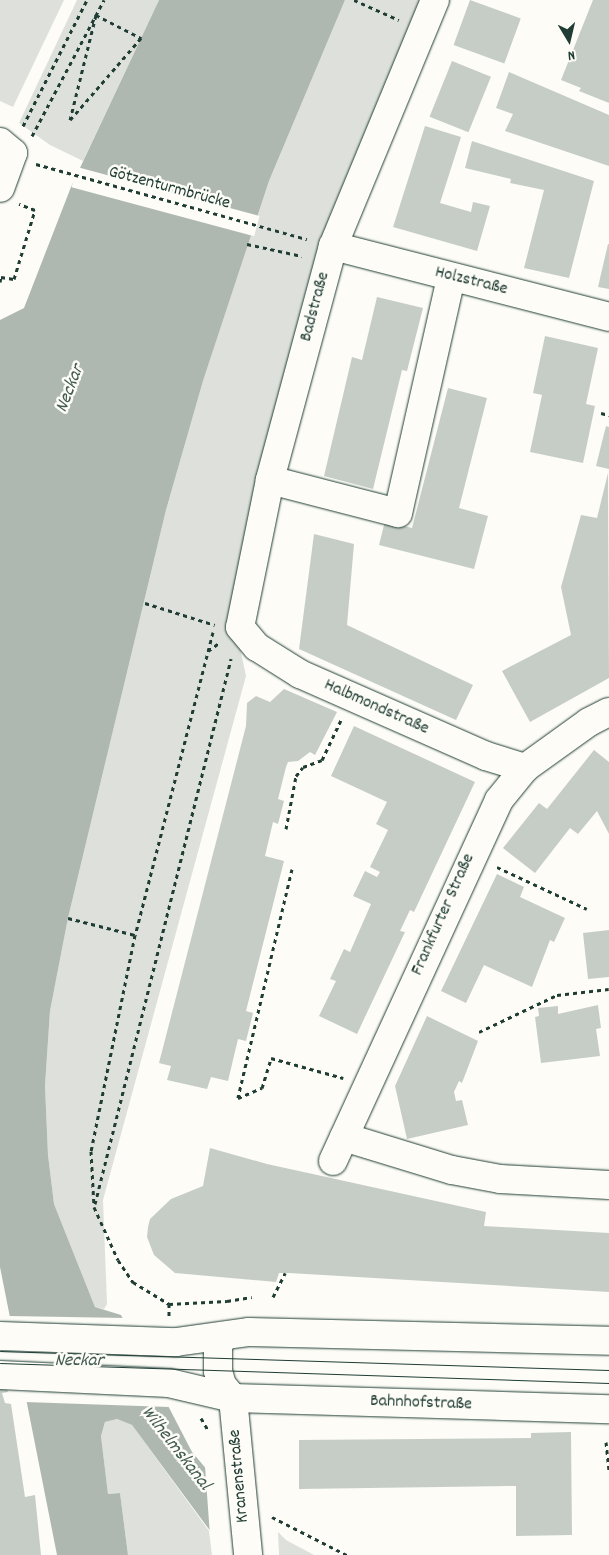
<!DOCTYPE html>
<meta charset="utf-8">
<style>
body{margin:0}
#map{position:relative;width:609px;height:1555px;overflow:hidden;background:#fdfcf7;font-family:Dekko,sans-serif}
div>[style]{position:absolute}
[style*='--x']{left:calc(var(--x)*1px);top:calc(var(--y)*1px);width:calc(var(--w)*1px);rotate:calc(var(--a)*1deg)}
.green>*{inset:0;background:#dde0db}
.water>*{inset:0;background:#aeb8b1}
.pier>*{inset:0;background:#fdfcf7;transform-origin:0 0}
.building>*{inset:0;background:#c6cdc7;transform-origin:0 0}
.path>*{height:3px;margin-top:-1.5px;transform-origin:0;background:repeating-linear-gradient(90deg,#1f3d34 0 4px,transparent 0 8px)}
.roads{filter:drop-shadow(0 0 1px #1f3d34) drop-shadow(0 0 1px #1f3d34)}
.minor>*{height:28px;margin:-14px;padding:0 14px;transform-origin:14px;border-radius:14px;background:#fdfcf7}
.tram>*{height:1px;margin:-0.5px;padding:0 0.5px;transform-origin:0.5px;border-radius:0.5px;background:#1f3d34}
span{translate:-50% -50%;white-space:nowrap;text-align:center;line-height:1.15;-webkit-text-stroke:5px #fdfcf7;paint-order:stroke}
.street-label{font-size:18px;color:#1f3d34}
.water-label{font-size:19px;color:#435c53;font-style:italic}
.north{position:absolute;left:544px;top:15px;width:50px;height:50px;-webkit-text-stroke:4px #fdfcf7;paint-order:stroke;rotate:171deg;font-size:14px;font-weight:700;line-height:20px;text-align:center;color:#1f3d34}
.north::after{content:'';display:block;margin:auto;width:18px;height:22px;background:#1f3d34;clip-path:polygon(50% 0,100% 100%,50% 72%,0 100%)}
</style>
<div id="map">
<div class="green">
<div style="clip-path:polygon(0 0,64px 0,13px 107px,0 101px)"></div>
<div style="clip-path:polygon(77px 0,159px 0,83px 161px,50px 145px,19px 123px)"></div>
<div style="clip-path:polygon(345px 0,432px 0,367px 144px,234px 619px,246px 676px,103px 1200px,107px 1304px,104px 1309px,95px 1307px,54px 1204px,48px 1155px,45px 1086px,50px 1011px,68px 918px,166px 510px,203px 381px,269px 181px)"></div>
<div style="clip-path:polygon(117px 1419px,132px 1425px,209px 1531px,212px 1555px,128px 1555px,120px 1493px,108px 1494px,101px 1436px,105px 1422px)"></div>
<div style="clip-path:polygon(278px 1532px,286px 1540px,314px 1555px,279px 1555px)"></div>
</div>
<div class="water">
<div style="clip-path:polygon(159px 0,345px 0,269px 181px,203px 381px,166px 510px,68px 918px,50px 1011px,45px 1086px,48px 1155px,54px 1204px,95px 1307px,121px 1315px,192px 1452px,279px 1555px,290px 1555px,228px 1555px,132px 1425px,117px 1419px,105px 1422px,101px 1436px,108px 1494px,120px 1493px,128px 1555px,57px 1555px,0 1267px,0 320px,24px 308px,71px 187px)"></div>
</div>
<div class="pier">
<div style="left:77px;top:167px;width:189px;height:21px;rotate:15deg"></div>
<div style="clip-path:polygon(9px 1316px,126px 1318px,169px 1407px,25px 1402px)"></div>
<div style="clip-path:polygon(205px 1466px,279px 1551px,279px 1555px,225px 1555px,210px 1536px)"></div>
</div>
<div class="building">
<div style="left:470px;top:0;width:54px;height:48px;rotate:20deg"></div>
<div style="clip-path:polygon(593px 0,609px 0,609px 103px,579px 91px,581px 88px,561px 80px)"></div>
<div style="left:452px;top:61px;width:42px;height:60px;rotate:22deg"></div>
<div style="clip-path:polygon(509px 72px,609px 115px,609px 166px,505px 131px,513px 114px,496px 108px)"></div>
<div style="clip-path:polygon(425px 126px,461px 137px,440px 203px,471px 212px,473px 202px,490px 206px,477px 251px,393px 227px)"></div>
<div style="clip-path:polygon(472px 141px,594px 181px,569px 278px,524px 268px,544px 190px,510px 183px,511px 179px,465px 168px)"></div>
<div style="clip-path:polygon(608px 244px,609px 244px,609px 289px,598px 287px)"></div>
<div style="clip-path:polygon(377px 297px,423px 308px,407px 371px,402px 370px,373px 489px,324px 476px,352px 357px,362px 360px)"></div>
<div style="clip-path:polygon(545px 336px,598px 348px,586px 404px,595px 406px,583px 463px,530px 452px,542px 395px,533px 393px)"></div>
<div style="clip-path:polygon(448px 388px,487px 398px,459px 508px,488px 516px,474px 569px,379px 545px,385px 521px,412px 528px)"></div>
<div style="clip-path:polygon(606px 426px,609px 427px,609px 469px,596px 466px)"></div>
<div style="clip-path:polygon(608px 473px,609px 678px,530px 722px,502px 671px,571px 635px,561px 587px,581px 515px,597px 518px)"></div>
<div style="clip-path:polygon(314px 534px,354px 544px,347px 625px,473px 685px,456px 720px,299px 649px)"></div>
<div style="clip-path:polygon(284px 689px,337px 712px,315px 755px,310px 752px,298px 761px,288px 762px,286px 767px,278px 799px,284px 801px,278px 824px,273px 822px,265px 856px,284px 861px,246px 1011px,253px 1013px,246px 1041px,238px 1039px,228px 1081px,211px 1077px,207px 1089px,167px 1080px,171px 1066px,159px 1063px,246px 726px,247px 703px,256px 696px,270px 702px)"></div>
<div style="clip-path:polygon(354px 726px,475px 782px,414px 912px,410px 910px,400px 931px,405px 932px,357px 1034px,319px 1016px,336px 981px,330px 979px,344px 949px,350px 952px,371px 904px,353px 896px,365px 871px,377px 877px,380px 872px,370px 867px,388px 830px,376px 824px,387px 802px,331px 776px)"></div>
<div style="clip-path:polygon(594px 750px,609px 762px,609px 834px,597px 811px,578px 834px,570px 828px,535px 873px,503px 848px,539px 803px,547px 809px)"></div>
<div style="clip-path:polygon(497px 874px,524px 887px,520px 897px,565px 918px,554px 942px,550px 940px,532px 987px,484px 965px,466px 1003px,441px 991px)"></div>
<div style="clip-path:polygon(609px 930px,609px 977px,588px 979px,583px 933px)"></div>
<div style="clip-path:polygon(598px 1005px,601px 1028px,596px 1029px,600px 1056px,541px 1063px,535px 1017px,539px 1016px,538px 1008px,558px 1006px,558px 1014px)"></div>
<div style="clip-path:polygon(427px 1016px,478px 1041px,462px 1083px,459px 1081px,454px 1092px,456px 1101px,462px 1100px,468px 1125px,407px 1139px,395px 1086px)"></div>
<div style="clip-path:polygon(210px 1148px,267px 1164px,486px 1212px,484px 1226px,609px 1233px,609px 1292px,289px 1273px,279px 1273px,276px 1282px,175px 1273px,154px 1255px,147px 1237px,148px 1227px,150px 1219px,171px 1199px,203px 1186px)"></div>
<div style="clip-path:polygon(0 1368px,8px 1392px,2px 1393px,5px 1403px,11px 1404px,25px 1497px,35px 1495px,41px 1555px,0 1555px)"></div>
<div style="clip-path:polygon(571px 1432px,572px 1535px,516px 1536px,516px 1486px,299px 1489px,299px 1440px,531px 1438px,531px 1433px)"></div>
</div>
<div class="path">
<div style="--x:354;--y:0;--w:49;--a:24"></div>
<div style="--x:96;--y:15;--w:51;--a:27.1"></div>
<div style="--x:141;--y:38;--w:108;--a:130.9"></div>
<div style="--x:70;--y:120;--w:108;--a:-76.1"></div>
<div style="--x:23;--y:126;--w:141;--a:-63.1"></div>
<div style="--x:32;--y:136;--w:154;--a:-62.1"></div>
<div style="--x:36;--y:164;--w:281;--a:15.5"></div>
<div style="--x:247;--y:244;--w:56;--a:12.3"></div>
<div style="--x:0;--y:282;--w:5;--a:-79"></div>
<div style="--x:1;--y:277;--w:13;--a:9"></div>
<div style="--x:14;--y:279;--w:72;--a:-73.1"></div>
<div style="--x:35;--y:210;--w:17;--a:-159"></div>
<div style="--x:601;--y:413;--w:8;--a:14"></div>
<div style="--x:145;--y:603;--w:73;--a:17.4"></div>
<div style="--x:213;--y:632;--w:313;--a:104.4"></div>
<div style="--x:135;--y:935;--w:220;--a:101.5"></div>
<div style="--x:91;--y:1151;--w:56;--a:86.9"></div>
<div style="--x:94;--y:1207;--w:58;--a:65.6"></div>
<div style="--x:118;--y:1260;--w:27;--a:56"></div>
<div style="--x:133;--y:1282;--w:42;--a:31.4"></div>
<div style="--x:169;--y:1304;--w:58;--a:-3"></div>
<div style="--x:227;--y:1301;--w:25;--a:-9"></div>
<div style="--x:208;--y:651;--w:14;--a:-36"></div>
<div style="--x:286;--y:829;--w:54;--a:-79.3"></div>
<div style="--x:296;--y:776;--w:11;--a:-52"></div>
<div style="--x:303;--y:767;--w:20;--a:-20"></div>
<div style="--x:322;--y:760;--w:44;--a:-64.6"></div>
<div style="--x:497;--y:867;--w:99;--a:25"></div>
<div style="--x:292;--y:869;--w:235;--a:103.3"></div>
<div style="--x:238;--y:1098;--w:26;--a:-23"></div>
<div style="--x:262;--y:1088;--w:31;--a:-73"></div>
<div style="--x:271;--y:1058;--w:75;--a:15.5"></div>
<div style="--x:68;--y:918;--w:69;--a:14.2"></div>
<div style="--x:479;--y:1032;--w:86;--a:-25.4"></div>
<div style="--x:557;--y:995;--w:52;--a:-6.6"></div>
<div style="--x:95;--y:1204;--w:562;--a:-75.99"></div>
<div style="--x:273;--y:1297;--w:27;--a:-63"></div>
<div style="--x:169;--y:1304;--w:12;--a:90"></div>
<div style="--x:201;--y:1418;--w:14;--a:60"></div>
<div style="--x:606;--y:1442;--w:28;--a:84"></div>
<div style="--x:272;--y:1517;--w:84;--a:26.9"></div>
</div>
<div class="roads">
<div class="minor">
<div style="--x:435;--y:0;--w:266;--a:112.5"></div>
<div style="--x:333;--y:246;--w:242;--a:105.1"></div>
<div style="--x:270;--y:480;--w:150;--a:101.5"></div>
<div style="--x:240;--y:627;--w:26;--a:50"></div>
<div style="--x:257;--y:647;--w:51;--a:32.1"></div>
<div style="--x:300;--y:674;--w:203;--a:23.8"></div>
<div style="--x:486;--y:756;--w:41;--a:17.1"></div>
<div style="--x:0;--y:142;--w:17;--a:40"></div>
<div style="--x:13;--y:153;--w:37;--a:110"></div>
<div style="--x:333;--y:246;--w:285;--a:14.4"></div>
<div style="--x:270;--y:480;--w:132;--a:14.5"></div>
<div style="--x:398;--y:513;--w:241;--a:-77.3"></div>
<div style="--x:344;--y:1137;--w:113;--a:17"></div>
<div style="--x:452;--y:1170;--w:49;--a:10.6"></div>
<div style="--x:500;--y:1179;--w:109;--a:3.2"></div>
<div style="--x:333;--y:1161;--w:397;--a:-65.3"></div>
<div style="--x:499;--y:800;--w:41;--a:-50.9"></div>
<div style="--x:525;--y:768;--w:79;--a:-35.7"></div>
<div style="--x:589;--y:722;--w:22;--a:-27"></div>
<div style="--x:0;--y:1336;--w:176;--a:2"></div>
<div style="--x:176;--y:1342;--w:74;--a:-7.8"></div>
<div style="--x:249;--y:1332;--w:360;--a:1.4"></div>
<div style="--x:223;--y:1337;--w:10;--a:119"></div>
<div style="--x:218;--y:1346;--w:25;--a:90"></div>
<div style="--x:218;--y:1371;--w:15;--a:74"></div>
<div style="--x:222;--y:1385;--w:17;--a:50"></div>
<div style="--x:0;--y:1375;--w:169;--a:2.7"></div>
<div style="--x:169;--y:1383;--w:66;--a:13.2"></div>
<div style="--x:233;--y:1398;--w:376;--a:1.7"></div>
<div style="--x:233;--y:1398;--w:158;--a:84.5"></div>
</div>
</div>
<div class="tram">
<div style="--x:0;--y:1351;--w:609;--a:1.79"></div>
<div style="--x:0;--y:1363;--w:609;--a:1.88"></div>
</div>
<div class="street-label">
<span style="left:169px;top:189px;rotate:15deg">Götzenturmbrücke</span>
<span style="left:471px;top:282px;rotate:14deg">Holzstraße</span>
<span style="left:316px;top:307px;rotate:-75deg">Badstraße</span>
<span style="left:376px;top:708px;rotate:24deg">Halbmondstraße</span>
<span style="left:444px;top:915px;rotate:-66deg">Frankfurter Straße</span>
<span style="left:421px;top:1404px;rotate:2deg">Bahnhofstraße</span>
<span style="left:240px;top:1476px;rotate:-95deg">Kranenstraße</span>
</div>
<div class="water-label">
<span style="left:71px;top:389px;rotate:-69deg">Neckar</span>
<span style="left:79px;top:1362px">Neckar</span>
<span style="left:175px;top:1449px;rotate:52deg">Wilhelmskanal</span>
</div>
<div class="north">N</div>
</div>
